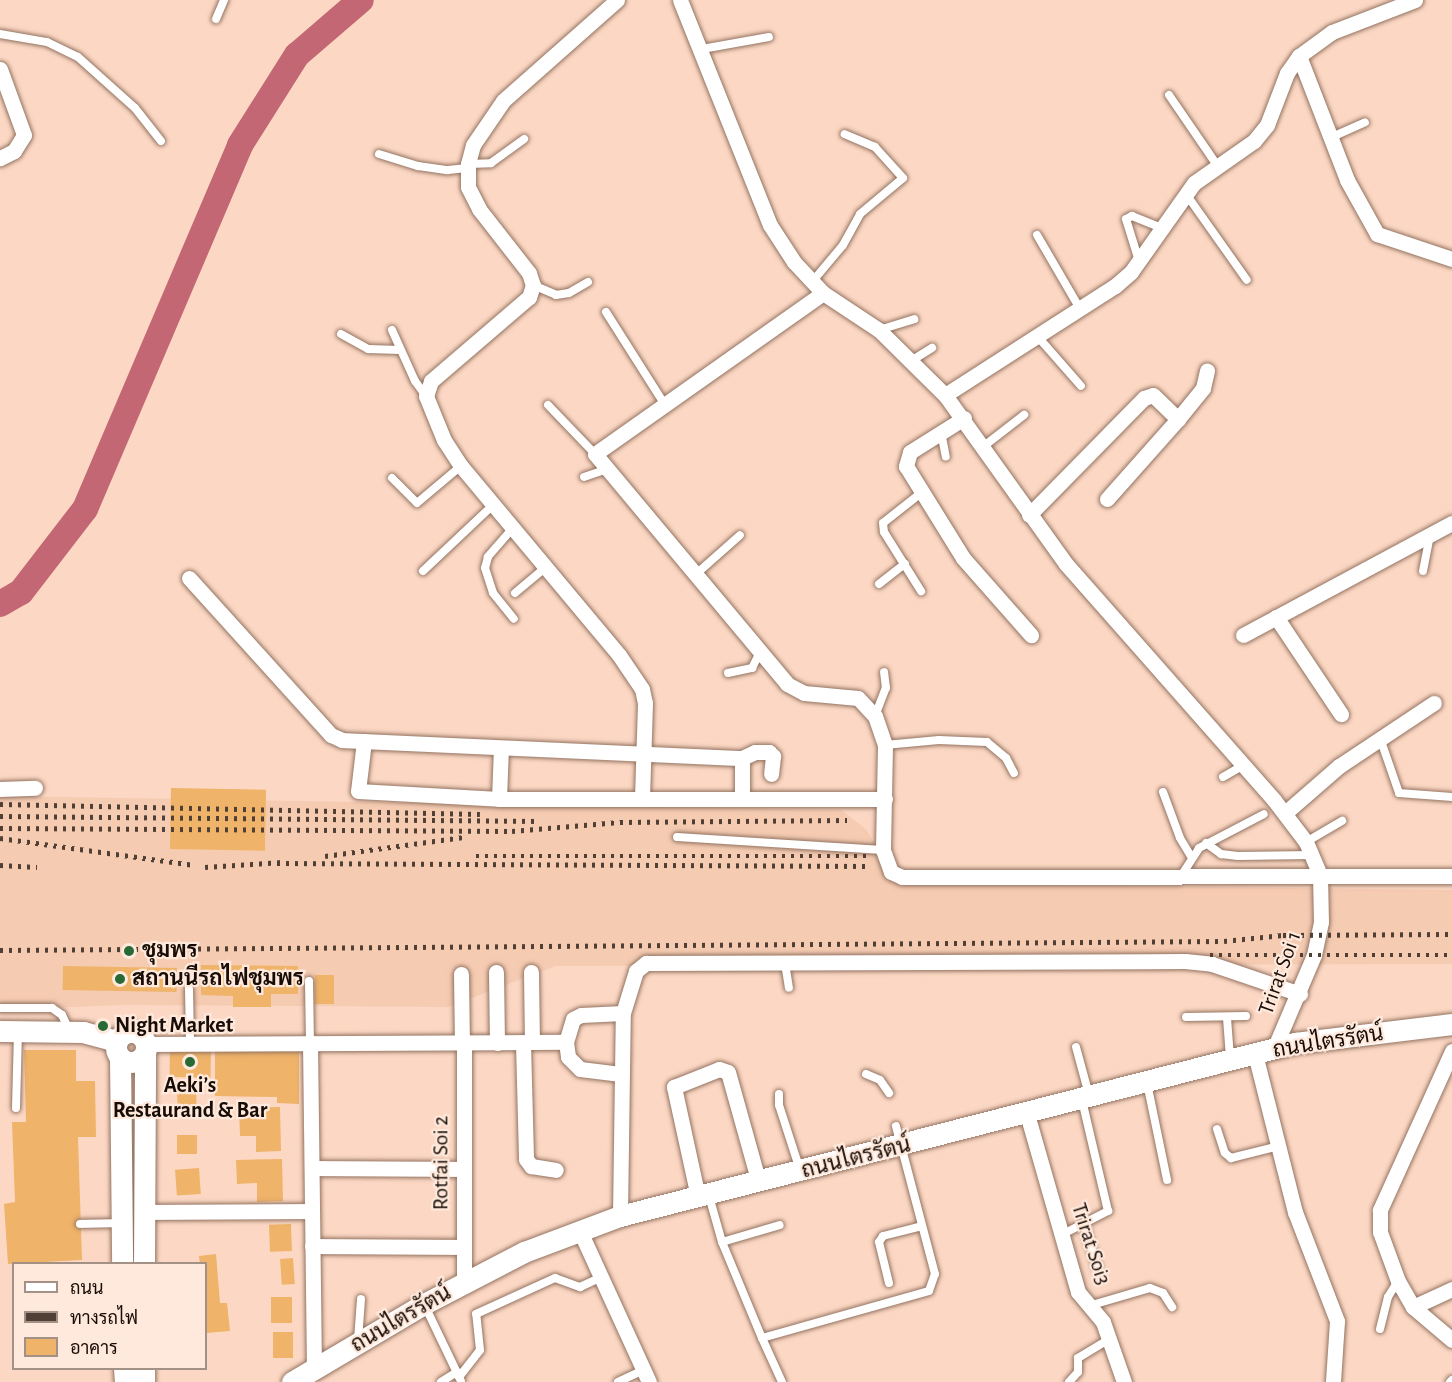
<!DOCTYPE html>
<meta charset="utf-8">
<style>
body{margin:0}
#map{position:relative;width:1452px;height:1382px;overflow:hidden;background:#fcd8c4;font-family:"Alegreya Sans",Sarabun,sans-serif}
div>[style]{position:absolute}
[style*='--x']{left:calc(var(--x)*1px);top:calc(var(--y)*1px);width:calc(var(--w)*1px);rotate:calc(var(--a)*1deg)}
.built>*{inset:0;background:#f5cbb2}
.river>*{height:26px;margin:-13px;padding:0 13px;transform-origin:13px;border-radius:13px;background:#c26773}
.building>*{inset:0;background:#efb369;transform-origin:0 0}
.roads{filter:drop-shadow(0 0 2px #937361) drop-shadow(0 0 2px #937361)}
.lane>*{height:8px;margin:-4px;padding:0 4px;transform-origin:4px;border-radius:4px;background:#fff}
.street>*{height:15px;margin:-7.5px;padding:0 7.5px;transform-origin:7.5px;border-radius:7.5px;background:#fff}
.secondary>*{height:21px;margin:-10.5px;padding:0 10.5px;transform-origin:10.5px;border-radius:10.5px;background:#fff}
.secondary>.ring{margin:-10.5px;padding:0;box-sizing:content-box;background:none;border:21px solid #fff;border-radius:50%}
.rail>*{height:4.5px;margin-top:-2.25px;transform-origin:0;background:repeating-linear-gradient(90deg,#503f34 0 3px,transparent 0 9px)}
.dots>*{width:16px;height:16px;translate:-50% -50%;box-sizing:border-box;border:3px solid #ffe9dc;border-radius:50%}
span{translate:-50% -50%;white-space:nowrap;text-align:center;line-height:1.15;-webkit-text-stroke:4.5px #ffe9dc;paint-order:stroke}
.poi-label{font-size:22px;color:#180d06;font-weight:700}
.left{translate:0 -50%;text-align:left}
.street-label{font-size:22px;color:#180d06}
.legend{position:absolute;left:12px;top:1262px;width:195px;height:108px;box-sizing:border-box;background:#ffe9dc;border:2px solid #a39186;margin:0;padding:8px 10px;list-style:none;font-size:18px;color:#180d06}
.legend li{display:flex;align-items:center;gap:12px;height:30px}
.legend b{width:30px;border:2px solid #a39186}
</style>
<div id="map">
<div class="built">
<div style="clip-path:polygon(0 796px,841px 810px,866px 829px,899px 883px,1452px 890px,1452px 964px,556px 966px,448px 1007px,122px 1005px,0 1010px)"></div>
</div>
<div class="river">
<div style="--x:0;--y:604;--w:24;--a:-30"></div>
<div style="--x:21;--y:592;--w:105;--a:-52.4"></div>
<div style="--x:85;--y:509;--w:396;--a:-66.9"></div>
<div style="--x:240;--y:145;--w:107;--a:-57.7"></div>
<div style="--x:297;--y:55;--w:84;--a:-40.7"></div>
</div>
<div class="building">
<div style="left:171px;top:788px;width:95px;height:61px;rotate:1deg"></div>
<div style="clip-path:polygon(201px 965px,298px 966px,298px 994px,271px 994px,271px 1007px,233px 1007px,233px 996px,201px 995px)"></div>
<div style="left:63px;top:966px;width:114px;height:24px;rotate:1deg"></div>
<div style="left:334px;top:975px;width:29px;height:19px;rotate:90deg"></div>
<div style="clip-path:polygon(215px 1049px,299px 1051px,299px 1104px,277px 1103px,277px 1097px,215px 1096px)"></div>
<div style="clip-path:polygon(24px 1050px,76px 1050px,76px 1081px,95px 1081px,96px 1137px,78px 1137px,82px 1260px,8px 1264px,4px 1204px,15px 1202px,12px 1122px,26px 1122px)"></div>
<div style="left:170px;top:1050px;width:41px;height:27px;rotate:1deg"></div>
<div style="left:196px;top:1092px;width:20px;height:19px;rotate:87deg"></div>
<div style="clip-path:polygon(280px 1107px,281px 1151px,256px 1152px,256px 1136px,240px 1136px,239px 1108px)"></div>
<div style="left:197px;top:1135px;width:19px;height:20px;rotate:90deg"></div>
<div style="clip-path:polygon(282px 1159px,283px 1201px,257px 1202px,257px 1183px,237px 1184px,236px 1160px)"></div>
<div style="left:199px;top:1168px;width:26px;height:24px;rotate:86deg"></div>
<div style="left:291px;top:1224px;width:27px;height:22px;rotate:88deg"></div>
<div style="clip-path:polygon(216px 1254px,220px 1303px,227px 1303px,230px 1331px,206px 1333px,206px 1264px,200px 1264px,199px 1256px)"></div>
<div style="left:293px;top:1258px;width:26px;height:13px;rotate:86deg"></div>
<div style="left:271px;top:1297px;width:21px;height:26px"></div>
<div style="left:273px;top:1332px;width:20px;height:26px"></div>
</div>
<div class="roads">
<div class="lane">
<div style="--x:216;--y:19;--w:21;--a:-67"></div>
<div style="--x:0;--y:34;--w:48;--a:9.7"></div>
<div style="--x:47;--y:42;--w:34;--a:26"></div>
<div style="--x:78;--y:57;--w:76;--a:41.8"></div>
<div style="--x:135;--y:108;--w:42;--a:51.8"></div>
<div style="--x:702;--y:49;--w:68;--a:-10.2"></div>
<div style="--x:1169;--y:95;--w:85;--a:55.6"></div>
<div style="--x:1332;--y:137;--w:36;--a:-24"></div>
<div style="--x:379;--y:154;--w:41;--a:17.1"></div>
<div style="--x:418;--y:166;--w:30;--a:8"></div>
<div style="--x:448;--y:170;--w:19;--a:-6"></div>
<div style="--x:468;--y:164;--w:23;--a:-2"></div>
<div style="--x:491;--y:163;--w:41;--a:-36"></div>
<div style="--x:1186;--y:194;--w:105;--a:54.7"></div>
<div style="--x:1037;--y:235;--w:86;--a:59.8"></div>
<div style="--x:1139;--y:261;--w:44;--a:-107.2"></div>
<div style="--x:1126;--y:219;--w:7;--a:-27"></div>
<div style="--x:1132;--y:216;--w:32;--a:22"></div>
<div style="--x:812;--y:282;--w:48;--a:-50"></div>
<div style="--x:843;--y:245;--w:35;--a:-61"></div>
<div style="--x:860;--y:214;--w:56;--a:-39.9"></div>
<div style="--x:903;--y:178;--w:42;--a:-132.1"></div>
<div style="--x:875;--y:147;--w:33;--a:-157"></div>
<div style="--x:533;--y:285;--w:25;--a:23"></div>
<div style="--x:556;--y:295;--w:13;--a:-9"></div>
<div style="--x:569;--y:293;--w:22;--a:-30"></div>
<div style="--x:606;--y:312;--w:110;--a:57.6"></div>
<div style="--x:392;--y:330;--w:56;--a:65.7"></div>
<div style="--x:415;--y:381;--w:19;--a:54"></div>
<div style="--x:879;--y:330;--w:37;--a:-17"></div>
<div style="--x:341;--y:334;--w:31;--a:29"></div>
<div style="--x:368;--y:349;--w:32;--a:2"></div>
<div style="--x:1038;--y:337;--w:65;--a:48.7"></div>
<div style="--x:911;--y:361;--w:25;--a:-32"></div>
<div style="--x:548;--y:405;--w:68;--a:46.2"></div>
<div style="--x:941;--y:432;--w:25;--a:79"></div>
<div style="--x:984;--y:446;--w:51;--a:-37.8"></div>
<div style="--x:584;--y:477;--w:24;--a:-19"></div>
<div style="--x:392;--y:478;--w:35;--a:45"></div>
<div style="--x:417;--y:503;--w:57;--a:-40.1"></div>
<div style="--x:921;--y:493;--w:48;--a:141.7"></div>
<div style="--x:883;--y:523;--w:9;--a:84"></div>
<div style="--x:884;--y:532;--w:70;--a:57.9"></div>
<div style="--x:512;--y:529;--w:37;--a:131"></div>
<div style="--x:488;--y:557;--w:11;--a:105"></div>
<div style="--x:485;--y:568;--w:26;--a:72"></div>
<div style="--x:493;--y:593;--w:33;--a:51"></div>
<div style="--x:423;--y:571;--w:96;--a:-43.3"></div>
<div style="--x:1423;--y:571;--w:36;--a:-79"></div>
<div style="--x:695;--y:575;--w:60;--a:-41.6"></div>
<div style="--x:879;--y:584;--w:33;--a:-38"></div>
<div style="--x:515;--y:593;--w:38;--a:-40"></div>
<div style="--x:728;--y:673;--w:25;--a:-12"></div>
<div style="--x:752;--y:668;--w:18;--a:-63"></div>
<div style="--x:875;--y:716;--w:30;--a:-69"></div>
<div style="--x:886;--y:688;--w:16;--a:-97"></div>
<div style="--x:1380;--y:738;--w:58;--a:70.9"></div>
<div style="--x:1399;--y:793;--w:53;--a:4.3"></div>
<div style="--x:885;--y:745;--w:54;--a:-5.3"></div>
<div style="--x:939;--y:740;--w:48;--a:2.4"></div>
<div style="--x:987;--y:742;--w:25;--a:40"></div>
<div style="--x:1006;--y:758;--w:17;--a:62"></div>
<div style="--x:1223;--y:777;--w:24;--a:-30"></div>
<div style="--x:1163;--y:792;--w:49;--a:69.7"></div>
<div style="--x:1180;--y:838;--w:21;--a:59"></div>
<div style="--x:677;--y:837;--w:206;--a:3.6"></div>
<div style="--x:1306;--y:842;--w:42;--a:-30.3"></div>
<div style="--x:1206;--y:843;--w:19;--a:36"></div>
<div style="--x:1221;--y:854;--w:17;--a:7"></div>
<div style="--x:1238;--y:856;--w:74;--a:-0.8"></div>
<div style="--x:1181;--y:876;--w:33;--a:-57"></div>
<div style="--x:1199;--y:848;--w:73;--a:-27.6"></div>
<div style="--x:785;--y:963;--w:25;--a:81"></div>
<div style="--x:309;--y:981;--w:61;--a:89.1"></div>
<div style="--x:189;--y:989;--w:53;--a:88.9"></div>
<div style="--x:0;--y:1008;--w:52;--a:0"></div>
<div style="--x:52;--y:1008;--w:12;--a:35"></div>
<div style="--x:62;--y:1015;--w:17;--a:65"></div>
<div style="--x:1186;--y:1017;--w:60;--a:-1"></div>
<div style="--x:1227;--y:1018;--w:40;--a:85.7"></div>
<div style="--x:1076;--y:1047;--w:50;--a:74.8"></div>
<div style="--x:866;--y:1074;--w:15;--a:23"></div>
<div style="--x:880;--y:1080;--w:16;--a:55"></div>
<div style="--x:1147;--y:1083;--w:99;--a:78.3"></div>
<div style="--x:779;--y:1094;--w:11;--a:90"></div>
<div style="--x:779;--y:1105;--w:65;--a:72.1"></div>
<div style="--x:16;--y:1108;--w:76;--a:-88.5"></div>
<div style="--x:1217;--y:1129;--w:25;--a:72"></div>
<div style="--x:1225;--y:1153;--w:8;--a:40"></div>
<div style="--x:1231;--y:1158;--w:49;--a:-14"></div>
<div style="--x:709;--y:1196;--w:48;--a:74.2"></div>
<div style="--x:722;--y:1242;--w:104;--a:67.4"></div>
<div style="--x:762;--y:1338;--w:173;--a:-15.7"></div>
<div style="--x:929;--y:1291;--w:18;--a:-71"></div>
<div style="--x:935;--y:1274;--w:153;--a:-104.8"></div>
<div style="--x:80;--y:1224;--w:41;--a:-1.4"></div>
<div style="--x:1084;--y:1224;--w:47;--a:72.7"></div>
<div style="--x:1063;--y:1234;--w:51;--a:-27.1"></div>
<div style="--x:1108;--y:1211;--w:114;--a:-103.2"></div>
<div style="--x:722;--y:1242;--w:60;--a:-16.3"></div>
<div style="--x:889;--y:1283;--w:42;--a:-103.7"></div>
<div style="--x:879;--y:1242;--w:7;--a:-56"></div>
<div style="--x:883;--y:1236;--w:40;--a:-14.4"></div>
<div style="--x:1092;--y:1305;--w:60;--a:-16.3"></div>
<div style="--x:1150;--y:1288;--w:14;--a:21"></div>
<div style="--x:1163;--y:1293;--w:17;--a:57"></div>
<div style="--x:425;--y:1306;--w:83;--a:64.4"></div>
<div style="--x:1380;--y:1329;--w:33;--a:-76"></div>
<div style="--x:1388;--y:1297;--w:19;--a:-58"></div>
<div style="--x:762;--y:1338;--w:48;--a:65.6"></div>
<div style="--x:358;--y:1340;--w:41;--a:-85.8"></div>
<div style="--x:459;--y:1377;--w:34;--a:-52"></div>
<div style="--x:480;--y:1350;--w:36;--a:-96"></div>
<div style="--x:476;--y:1314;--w:87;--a:-24.5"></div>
<div style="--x:555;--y:1278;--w:27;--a:20"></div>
<div style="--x:580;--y:1287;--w:23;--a:-25"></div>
<div style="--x:441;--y:1382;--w:19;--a:-32"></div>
<div style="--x:618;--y:1382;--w:29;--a:-25"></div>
<div style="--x:1069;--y:1382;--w:13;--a:-48"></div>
<div style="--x:1078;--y:1372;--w:14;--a:-90"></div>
<div style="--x:1078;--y:1358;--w:37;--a:-31"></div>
<div style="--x:1450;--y:1382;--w:3;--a:-45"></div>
</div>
<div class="street">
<div style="--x:617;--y:0;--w:152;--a:138.5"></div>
<div style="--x:503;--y:101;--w:53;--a:124.3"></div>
<div style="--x:473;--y:145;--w:20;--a:105"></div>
<div style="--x:468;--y:164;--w:23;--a:90"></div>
<div style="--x:468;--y:187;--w:25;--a:63"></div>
<div style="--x:479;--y:209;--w:81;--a:52"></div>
<div style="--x:529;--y:273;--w:13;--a:72"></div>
<div style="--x:533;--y:285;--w:13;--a:108"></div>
<div style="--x:529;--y:297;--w:129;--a:139.4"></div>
<div style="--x:431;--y:381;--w:16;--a:108"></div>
<div style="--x:426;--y:396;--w:48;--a:67.8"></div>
<div style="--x:444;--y:440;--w:31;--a:57"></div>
<div style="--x:461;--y:466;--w:246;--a:50.1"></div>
<div style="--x:619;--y:655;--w:41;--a:55.9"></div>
<div style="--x:642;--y:689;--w:14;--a:78"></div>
<div style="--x:645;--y:703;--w:96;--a:91.8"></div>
<div style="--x:680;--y:0;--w:242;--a:68.2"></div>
<div style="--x:770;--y:225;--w:44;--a:57"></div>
<div style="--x:794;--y:262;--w:42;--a:46.9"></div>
<div style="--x:823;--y:293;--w:67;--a:33.5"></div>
<div style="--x:879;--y:330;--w:93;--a:44.6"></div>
<div style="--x:945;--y:395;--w:208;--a:54.4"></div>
<div style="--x:1066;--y:564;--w:315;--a:48.6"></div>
<div style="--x:1274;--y:800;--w:53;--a:52.7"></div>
<div style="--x:1306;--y:842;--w:36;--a:67"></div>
<div style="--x:1320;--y:875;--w:47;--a:88.8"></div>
<div style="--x:1321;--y:922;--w:34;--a:102"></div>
<div style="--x:1314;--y:955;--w:102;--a:113.1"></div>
<div style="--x:1299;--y:56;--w:133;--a:68.8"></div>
<div style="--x:1347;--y:180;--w:62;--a:60.9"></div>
<div style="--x:1377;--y:234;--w:79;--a:18.4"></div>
<div style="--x:0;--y:69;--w:70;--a:70"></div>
<div style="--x:24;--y:135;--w:19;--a:122"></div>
<div style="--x:14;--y:151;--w:16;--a:153"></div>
<div style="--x:823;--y:293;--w:279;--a:144.8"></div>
<div style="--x:595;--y:454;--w:300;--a:50.1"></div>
<div style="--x:787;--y:684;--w:19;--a:28"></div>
<div style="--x:804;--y:693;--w:54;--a:5.3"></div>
<div style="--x:858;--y:698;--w:25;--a:47"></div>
<div style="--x:875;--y:716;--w:31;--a:71"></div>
<div style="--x:885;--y:745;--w:105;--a:91.1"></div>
<div style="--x:883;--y:850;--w:23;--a:70"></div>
<div style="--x:891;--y:872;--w:12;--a:24"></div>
<div style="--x:902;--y:877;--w:550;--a:-0.1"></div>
<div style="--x:945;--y:395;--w:202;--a:-32.7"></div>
<div style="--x:1115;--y:286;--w:21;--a:-41"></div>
<div style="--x:1131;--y:272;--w:109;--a:-54.7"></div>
<div style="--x:1194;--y:183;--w:73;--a:-35"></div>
<div style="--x:1254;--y:141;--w:21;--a:-51"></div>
<div style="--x:1267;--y:125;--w:56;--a:-69"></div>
<div style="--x:1287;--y:73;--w:21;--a:-55"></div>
<div style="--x:1299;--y:56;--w:41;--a:-36"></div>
<div style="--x:1332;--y:32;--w:89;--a:-21.1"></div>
<div style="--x:964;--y:418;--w:64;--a:147.8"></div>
<div style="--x:910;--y:452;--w:15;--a:106"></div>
<div style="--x:906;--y:466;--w:108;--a:58.2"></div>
<div style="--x:963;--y:558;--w:103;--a:48.6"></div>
<div style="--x:1178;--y:419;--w:40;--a:-51"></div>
<div style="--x:1203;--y:388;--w:18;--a:-77"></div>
<div style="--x:1029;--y:515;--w:164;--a:-45.5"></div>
<div style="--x:1144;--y:398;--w:9;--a:-18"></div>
<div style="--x:1153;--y:395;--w:35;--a:44"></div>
<div style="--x:1178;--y:419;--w:107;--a:131.6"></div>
<div style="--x:189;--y:578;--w:212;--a:47.9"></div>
<div style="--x:331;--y:735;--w:12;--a:24"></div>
<div style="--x:342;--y:740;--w:400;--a:2.6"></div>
<div style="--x:742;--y:758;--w:41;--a:90"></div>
<div style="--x:1276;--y:617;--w:117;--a:56.2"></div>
<div style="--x:1243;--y:635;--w:237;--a:-28.2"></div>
<div style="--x:364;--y:741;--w:50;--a:96.8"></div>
<div style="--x:358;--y:791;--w:141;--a:3.2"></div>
<div style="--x:499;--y:799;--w:386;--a:0"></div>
<div style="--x:742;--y:758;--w:14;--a:-25"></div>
<div style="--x:755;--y:752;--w:14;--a:0"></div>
<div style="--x:769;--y:752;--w:6;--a:45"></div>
<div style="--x:773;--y:756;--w:18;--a:96"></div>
<div style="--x:0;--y:789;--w:35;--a:-2"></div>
<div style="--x:499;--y:799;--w:51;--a:-87.8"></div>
<div style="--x:1285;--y:813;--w:72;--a:-41"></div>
<div style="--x:1339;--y:766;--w:114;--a:-33.6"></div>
<div style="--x:496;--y:972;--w:71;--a:89.2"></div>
<div style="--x:531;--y:972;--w:70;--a:89.2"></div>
<div style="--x:461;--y:974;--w:71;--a:89.2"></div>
<div style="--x:310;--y:1042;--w:327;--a:89.3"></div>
<div style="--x:566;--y:1042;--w:15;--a:82"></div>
<div style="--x:568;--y:1057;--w:17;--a:45"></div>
<div style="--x:580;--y:1069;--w:41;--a:7"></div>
<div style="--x:523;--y:1043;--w:116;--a:88.5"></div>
<div style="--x:526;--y:1159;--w:9;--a:54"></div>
<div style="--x:531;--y:1166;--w:25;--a:9"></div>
<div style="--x:146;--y:1044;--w:420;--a:-0.3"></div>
<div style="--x:566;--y:1042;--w:24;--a:-73"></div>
<div style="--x:573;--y:1019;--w:9;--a:-27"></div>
<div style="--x:581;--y:1015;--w:42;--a:-2.7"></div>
<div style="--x:623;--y:1013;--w:44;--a:-72.8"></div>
<div style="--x:636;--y:971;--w:13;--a:-39"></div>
<div style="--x:646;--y:963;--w:539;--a:-0.21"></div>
<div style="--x:1185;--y:961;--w:27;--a:6"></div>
<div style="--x:1212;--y:964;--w:93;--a:18.8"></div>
<div style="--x:464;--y:1044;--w:239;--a:90"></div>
<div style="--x:1452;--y:1051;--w:175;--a:114.4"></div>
<div style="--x:1380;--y:1210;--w:22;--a:90"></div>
<div style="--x:1380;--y:1232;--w:52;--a:69.8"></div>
<div style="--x:1398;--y:1281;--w:30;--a:60"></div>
<div style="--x:1413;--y:1307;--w:51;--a:40.2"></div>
<div style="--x:1255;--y:1054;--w:163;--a:75.8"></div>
<div style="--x:1295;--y:1212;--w:117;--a:68.9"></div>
<div style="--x:1337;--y:1321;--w:61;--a:93.8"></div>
<div style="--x:1027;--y:1114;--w:185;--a:74"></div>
<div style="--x:1078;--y:1292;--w:39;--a:50"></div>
<div style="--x:1103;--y:1322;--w:64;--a:70.7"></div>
<div style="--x:312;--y:1168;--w:152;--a:0.4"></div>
<div style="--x:698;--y:1197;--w:113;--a:-102.3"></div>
<div style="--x:674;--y:1087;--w:48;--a:-21.8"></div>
<div style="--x:719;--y:1069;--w:9;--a:18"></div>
<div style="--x:728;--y:1072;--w:115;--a:74.4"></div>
<div style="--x:144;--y:1212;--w:168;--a:-0.3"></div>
<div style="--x:620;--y:1216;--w:203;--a:-89.2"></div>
<div style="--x:579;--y:1229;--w:168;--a:65.4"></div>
<div style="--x:312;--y:1246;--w:152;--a:0.4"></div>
<div style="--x:1413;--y:1307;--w:43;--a:-24.8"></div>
</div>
<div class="secondary">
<div style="--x:0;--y:1031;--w:83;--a:0.7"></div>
<div style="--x:83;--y:1032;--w:35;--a:15"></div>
<div class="ring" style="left:116px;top:1032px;width:9px;height:9px"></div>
<div style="--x:120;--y:1057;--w:207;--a:89.4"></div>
<div style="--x:144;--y:1264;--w:210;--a:-89.7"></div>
<div style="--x:124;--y:1368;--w:14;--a:86"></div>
<div style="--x:144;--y:1368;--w:14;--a:90"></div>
<div style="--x:292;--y:1382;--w:153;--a:-30.6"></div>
<div style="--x:424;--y:1304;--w:113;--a:-27.5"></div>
<div style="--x:524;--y:1252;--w:103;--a:-20.6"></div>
<div style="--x:620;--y:1216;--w:697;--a:-14.38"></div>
<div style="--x:1295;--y:1043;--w:158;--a:-6.9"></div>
</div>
</div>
<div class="rail">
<div style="--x:0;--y:804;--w:480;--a:1.2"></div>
<div style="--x:0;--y:816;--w:539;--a:0.53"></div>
<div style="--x:0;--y:828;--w:512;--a:0.34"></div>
<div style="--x:512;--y:831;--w:108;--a:-4.8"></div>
<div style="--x:620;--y:822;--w:227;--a:-0.5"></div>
<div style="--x:0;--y:838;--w:196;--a:7.9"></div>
<div style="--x:325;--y:856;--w:140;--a:-7.8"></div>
<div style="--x:476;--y:856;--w:396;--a:0"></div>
<div style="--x:277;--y:863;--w:590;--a:0.29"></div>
<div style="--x:0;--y:865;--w:37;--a:3"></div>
<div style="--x:205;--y:867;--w:78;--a:-3.7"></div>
<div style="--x:0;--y:950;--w:1224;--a:-0.42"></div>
<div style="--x:1224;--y:941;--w:59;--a:-5.8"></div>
<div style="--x:1283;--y:935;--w:169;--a:-0.3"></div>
<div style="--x:1210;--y:955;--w:242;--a:0"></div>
</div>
<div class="dots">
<div style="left:129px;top:951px;background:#286a35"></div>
<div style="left:120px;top:979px;background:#286a35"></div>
<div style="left:103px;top:1026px;background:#286a35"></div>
<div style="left:190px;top:1062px;background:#286a35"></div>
</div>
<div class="poi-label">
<span class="left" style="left:142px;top:951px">ชุมพร</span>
<span class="left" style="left:132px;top:979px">สถานนีรถไฟชุมพร</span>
<span class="left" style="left:115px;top:1026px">Night Market</span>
<span style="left:190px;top:1098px">Aeki’s<br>Restaurand &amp; Bar</span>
</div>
<div class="street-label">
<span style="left:1280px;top:973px;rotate:-70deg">Trirat Soi 1</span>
<span style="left:1328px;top:1042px;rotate:-9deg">ถนนไตรรัตน์</span>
<span style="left:856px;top:1158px;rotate:-14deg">ถนนไตรรัตน์</span>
<span style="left:441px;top:1163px;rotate:-90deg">Rotfai Soi 2</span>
<span style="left:1091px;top:1244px;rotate:72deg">Trirat Soi3</span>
<span style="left:401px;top:1319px;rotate:-30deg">ถนนไตรรัตน์</span>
</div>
<ul class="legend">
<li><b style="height:8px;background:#fff"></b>ถนน</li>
<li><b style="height:8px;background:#503f34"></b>ทางรถไฟ</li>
<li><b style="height:16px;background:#efb369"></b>อาคาร</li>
</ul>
</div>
